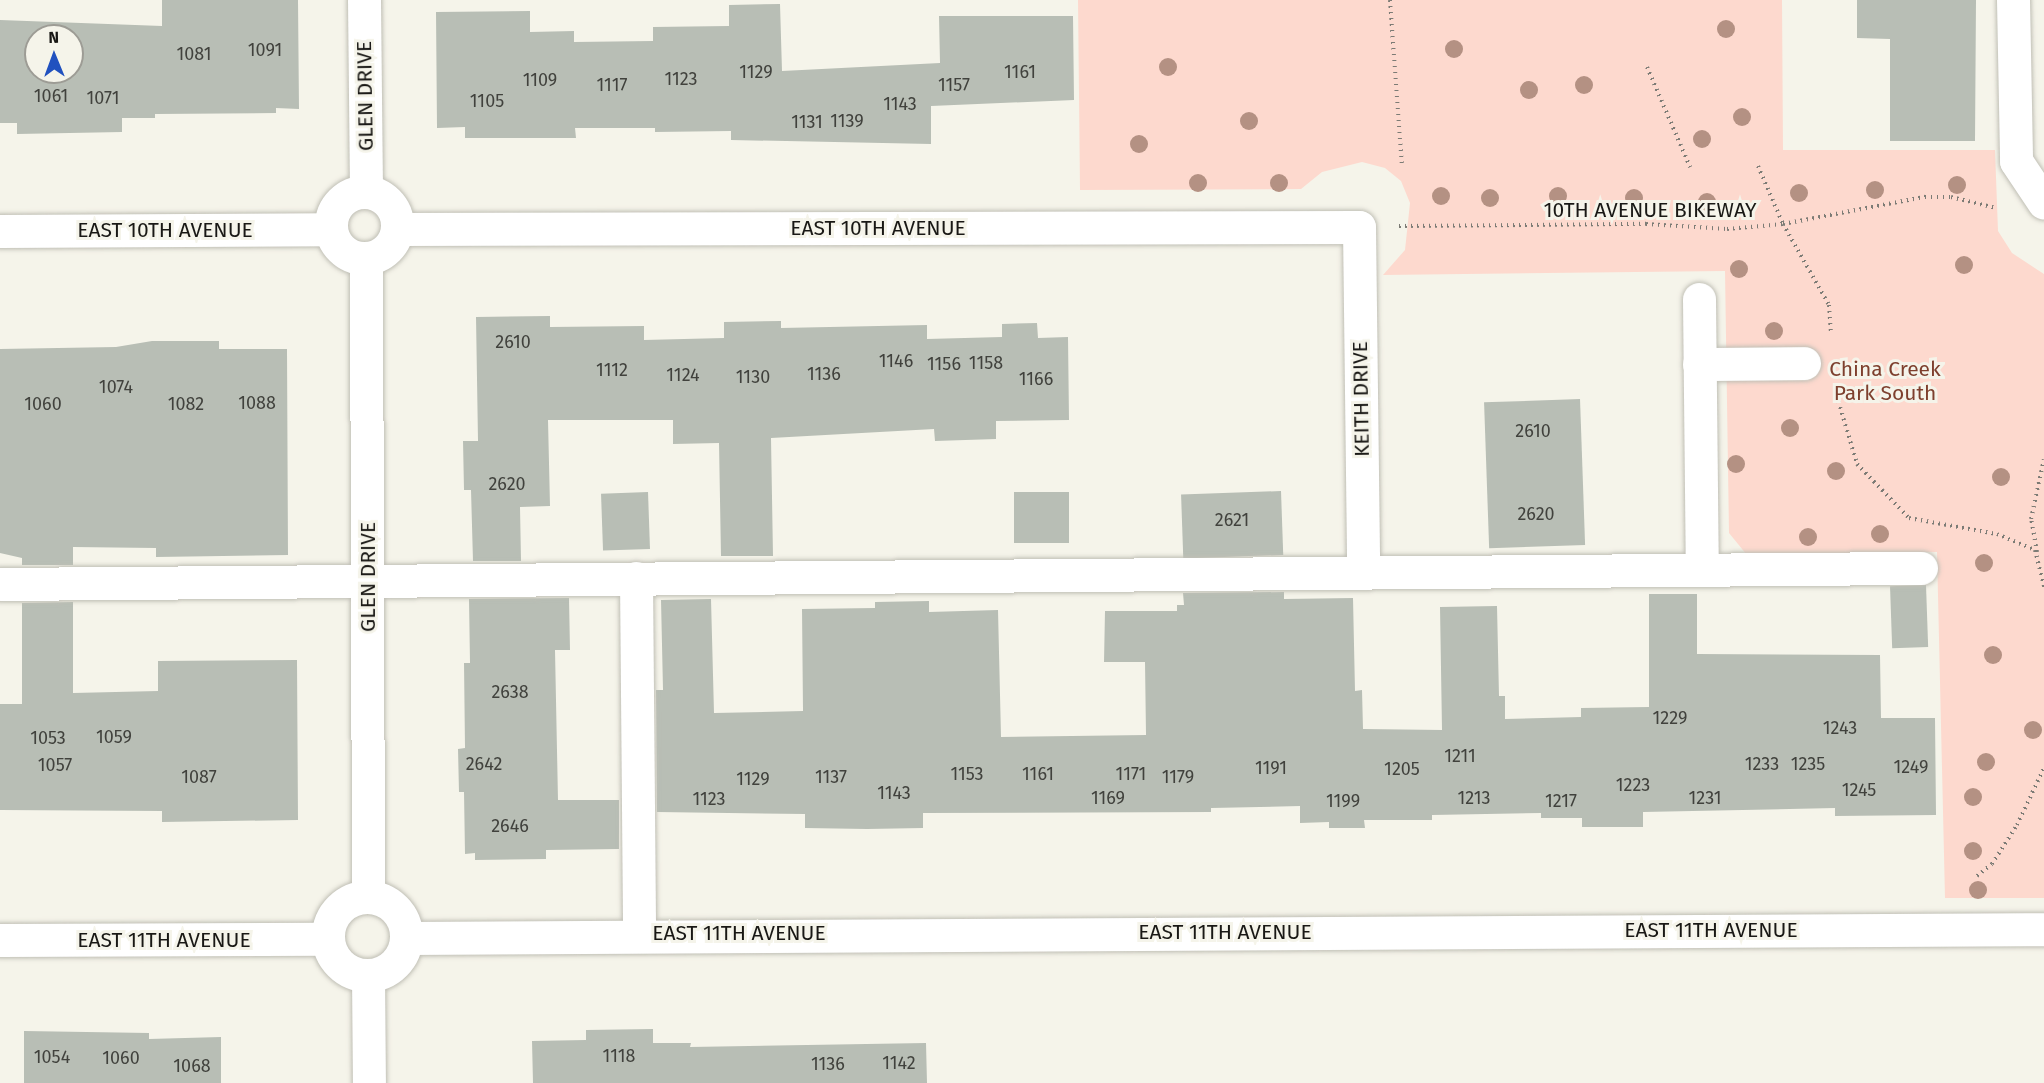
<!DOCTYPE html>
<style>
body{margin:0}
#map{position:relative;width:2044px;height:1083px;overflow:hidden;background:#f5f4ea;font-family:"Fira Sans",sans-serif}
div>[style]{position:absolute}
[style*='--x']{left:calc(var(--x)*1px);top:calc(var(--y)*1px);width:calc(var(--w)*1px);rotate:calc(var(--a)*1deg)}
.green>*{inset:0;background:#fdd9ce}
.building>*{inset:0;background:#b8beb5;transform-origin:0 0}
.path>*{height:4px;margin-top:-2px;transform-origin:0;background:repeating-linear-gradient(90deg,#7c7b75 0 1.5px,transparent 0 6px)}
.roads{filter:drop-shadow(0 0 2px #c0bfb5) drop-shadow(0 0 2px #c0bfb5)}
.minor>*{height:33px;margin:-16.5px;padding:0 16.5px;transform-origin:16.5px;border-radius:16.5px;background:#fff}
.minor>.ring{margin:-16.5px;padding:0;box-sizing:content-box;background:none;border:33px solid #fff;border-radius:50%}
.trees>*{width:18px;height:18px;margin:-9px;border-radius:50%;background:#b49183}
span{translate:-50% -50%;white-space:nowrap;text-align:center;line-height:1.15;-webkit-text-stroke:6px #f5f4ea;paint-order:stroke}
.number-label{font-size:18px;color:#41423d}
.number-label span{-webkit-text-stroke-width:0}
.street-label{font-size:21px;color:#191815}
.park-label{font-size:21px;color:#7e402e}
.north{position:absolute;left:24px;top:24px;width:60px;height:60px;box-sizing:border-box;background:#f5f4ea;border:2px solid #9d9c95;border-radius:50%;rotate:359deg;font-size:16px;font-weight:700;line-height:24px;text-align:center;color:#191815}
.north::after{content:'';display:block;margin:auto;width:21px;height:27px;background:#2151bf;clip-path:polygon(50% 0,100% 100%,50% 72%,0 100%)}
</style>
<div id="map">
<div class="green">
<div style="clip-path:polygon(1078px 0,1782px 0,1783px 150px,1995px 150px,1998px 231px,2012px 253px,2044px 274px,2044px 898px,1945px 898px,1937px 552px,1747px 555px,1729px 533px,1725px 271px,1383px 275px,1405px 250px,1410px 203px,1401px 181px,1385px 168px,1362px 162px,1322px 172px,1301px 189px,1080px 190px)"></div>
</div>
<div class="building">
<div style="clip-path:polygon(evenodd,162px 0,298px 0,299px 109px,276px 108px,276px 113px,155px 114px,155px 118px,122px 118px,122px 132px,17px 134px,17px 123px,0 123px,0 20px,162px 26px,162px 0,36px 36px,72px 36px,72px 72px,36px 72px,36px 36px)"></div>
<div style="clip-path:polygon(1857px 0,1976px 0,1975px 141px,1890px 141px,1890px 39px,1857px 38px)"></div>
<div style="clip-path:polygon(780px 4px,782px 71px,940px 63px,939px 16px,1073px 16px,1074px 100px,931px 106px,931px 144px,731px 140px,731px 131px,655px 132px,655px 128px,575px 128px,576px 138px,465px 138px,465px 127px,437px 128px,436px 12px,530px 11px,530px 32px,574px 31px,574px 42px,653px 41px,653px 27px,729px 26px,729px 5px)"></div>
<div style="clip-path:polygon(550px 316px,550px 327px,644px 326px,644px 340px,724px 338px,724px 322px,781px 321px,781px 328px,927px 325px,927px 339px,1002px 337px,1002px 324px,1037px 323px,1038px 338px,1068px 337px,1069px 420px,996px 421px,996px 439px,935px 441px,934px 429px,771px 438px,773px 556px,721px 556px,719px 443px,673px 444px,673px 420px,548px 420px,550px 506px,520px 507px,521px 561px,473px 561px,471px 490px,464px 490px,463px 441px,478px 441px,476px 317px)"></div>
<div style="clip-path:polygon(152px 341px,219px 341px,219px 349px,287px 349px,288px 555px,156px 557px,156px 548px,73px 547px,73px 565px,22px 565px,22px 558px,0 553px,0 349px,116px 347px)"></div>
<div style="left:1580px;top:399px;width:146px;height:96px;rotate:88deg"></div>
<div style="left:1281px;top:491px;width:64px;height:100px;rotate:88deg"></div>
<div style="left:648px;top:492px;width:57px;height:47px;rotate:88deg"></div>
<div style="left:1069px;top:492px;width:51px;height:55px;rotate:90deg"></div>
<div style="left:1926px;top:585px;width:62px;height:36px;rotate:88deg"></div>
<div style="clip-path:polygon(1284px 592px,1284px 599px,1353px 598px,1355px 691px,1362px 690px,1363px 729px,1442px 730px,1440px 607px,1497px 606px,1499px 696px,1505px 696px,1505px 719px,1581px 717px,1581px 708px,1649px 707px,1649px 594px,1697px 594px,1697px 654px,1880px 655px,1881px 718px,1935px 718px,1936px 815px,1835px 816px,1835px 808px,1643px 812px,1643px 827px,1582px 827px,1582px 818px,1541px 818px,1541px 813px,1432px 815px,1432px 820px,1364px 820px,1365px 828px,1329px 828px,1329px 822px,1300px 823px,1300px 806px,1211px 808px,1211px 812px,923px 813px,923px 828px,867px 829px,805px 828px,805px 814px,657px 812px,656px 690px,663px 690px,661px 600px,711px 599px,714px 713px,803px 711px,802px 609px,875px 608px,875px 602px,929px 601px,929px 612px,998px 610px,1001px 737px,1146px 735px,1145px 662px,1104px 662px,1105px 611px,1177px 611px,1177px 605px,1184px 605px,1183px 593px)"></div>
<div style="clip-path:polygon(569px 598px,570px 650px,555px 650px,558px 800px,619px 800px,619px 849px,546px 850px,546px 859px,475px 860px,475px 853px,465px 854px,464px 792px,459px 792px,458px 749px,465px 748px,464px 663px,470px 663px,469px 599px)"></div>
<div style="clip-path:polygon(73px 602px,73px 693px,158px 691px,158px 661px,297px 660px,298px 820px,162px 822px,162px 811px,0 810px,0 704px,22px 704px,22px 603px)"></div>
<div style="clip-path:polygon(653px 1029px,653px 1043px,691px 1043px,690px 1047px,926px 1043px,927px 1083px,533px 1083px,532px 1041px,586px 1040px,586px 1030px)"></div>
<div style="clip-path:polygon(24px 1031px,149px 1033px,149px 1039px,221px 1037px,221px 1083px,24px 1083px)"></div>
</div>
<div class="path">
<div style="--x:1390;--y:0;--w:167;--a:85.9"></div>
<div style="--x:1647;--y:67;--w:109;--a:66.7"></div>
<div style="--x:1758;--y:166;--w:63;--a:66.7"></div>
<div style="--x:1783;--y:224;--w:93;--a:60.4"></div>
<div style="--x:1829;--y:305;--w:26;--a:86"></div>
<div style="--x:1399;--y:226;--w:247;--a:-0.5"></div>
<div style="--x:1646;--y:224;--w:81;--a:3.5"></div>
<div style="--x:1727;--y:229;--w:56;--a:-5.1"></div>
<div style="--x:1783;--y:224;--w:145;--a:-10.8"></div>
<div style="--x:1925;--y:197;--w:26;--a:0"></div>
<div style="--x:1951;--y:197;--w:46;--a:13.7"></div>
<div style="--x:1835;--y:390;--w:77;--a:73.4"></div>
<div style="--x:1857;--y:464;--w:75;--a:46.1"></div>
<div style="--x:1909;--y:518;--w:89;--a:10.3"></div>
<div style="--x:1997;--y:534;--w:41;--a:22.8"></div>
<div style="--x:2035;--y:550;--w:38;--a:76"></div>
<div style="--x:2037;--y:552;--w:34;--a:-100"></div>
<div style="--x:2031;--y:519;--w:61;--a:-77.8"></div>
<div style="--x:1977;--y:876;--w:19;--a:-39"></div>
<div style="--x:1992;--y:864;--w:46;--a:-57.3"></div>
<div style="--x:2017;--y:825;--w:63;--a:-64.7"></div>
</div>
<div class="roads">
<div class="minor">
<div style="--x:364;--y:0;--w:192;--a:89.4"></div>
<div style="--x:2013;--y:0;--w:161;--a:88.9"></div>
<div style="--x:2016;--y:161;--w:50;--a:56.3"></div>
<div class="ring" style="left:331px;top:192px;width:33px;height:33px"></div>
<div style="--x:397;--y:229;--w:962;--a:-0.12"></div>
<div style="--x:1359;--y:227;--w:345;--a:89.3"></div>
<div style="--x:0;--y:231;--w:331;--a:-0.3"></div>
<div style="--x:366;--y:258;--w:638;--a:89.82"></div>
<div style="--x:1699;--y:299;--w:270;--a:89.4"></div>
<div style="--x:1699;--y:364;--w:105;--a:-0.5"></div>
<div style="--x:636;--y:578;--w:356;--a:89.5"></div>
<div style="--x:0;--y:584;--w:1921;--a:-0.48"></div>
<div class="ring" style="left:328px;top:897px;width:45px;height:45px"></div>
<div style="--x:406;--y:938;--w:1638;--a:-0.31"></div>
<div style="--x:0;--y:940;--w:327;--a:-0.2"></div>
<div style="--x:368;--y:975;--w:108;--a:89.5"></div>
</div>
</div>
<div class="trees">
<div style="left:1726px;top:29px"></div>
<div style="left:1454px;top:49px"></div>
<div style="left:1168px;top:67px"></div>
<div style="left:1584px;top:85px"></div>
<div style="left:1529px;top:90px"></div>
<div style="left:1742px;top:117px"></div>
<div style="left:1249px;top:121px"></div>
<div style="left:1702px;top:139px"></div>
<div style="left:1139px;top:144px"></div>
<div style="left:1198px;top:183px"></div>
<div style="left:1279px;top:183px"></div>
<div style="left:1957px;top:185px"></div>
<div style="left:1875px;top:190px"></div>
<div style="left:1799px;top:193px"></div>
<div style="left:1441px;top:196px"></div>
<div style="left:1558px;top:196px"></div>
<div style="left:1490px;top:198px"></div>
<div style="left:1634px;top:198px"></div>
<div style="left:1707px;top:202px"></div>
<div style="left:1964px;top:265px"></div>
<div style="left:1739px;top:269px"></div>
<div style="left:1774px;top:331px"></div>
<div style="left:1790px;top:428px"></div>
<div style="left:1736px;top:464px"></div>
<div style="left:1836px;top:471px"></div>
<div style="left:2001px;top:477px"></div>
<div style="left:1880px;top:534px"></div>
<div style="left:1808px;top:537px"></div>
<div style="left:1984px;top:563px"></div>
<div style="left:1993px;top:655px"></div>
<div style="left:2033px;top:730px"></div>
<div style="left:1986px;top:762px"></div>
<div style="left:1973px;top:797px"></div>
<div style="left:1973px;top:851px"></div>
<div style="left:1978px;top:890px"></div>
</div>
<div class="number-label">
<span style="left:265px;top:50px">1091</span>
<span style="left:194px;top:54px">1081</span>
<span style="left:756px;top:72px">1129</span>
<span style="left:1020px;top:72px">1161</span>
<span style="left:681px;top:79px">1123</span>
<span style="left:540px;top:80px">1109</span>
<span style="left:612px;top:85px">1117</span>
<span style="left:954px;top:85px">1157</span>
<span style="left:51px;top:96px">1061</span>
<span style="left:103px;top:98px">1071</span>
<span style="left:487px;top:101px">1105</span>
<span style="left:900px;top:104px">1143</span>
<span style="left:847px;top:121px">1139</span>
<span style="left:807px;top:122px">1131</span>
<span style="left:513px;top:342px">2610</span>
<span style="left:896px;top:361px">1146</span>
<span style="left:986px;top:363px">1158</span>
<span style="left:944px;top:364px">1156</span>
<span style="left:612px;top:370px">1112</span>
<span style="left:824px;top:374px">1136</span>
<span style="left:683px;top:375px">1124</span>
<span style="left:753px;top:377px">1130</span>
<span style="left:1036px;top:379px">1166</span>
<span style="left:116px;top:387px">1074</span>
<span style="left:257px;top:403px">1088</span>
<span style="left:43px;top:404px">1060</span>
<span style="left:186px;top:404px">1082</span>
<span style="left:1533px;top:431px">2610</span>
<span style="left:507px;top:484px">2620</span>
<span style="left:1536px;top:514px">2620</span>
<span style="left:1232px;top:520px">2621</span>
<span style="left:510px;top:692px">2638</span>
<span style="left:1670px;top:718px">1229</span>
<span style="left:1840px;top:728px">1243</span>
<span style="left:114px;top:737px">1059</span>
<span style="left:48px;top:738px">1053</span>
<span style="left:1460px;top:756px">1211</span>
<span style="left:484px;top:764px">2642</span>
<span style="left:1762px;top:764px">1233</span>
<span style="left:1808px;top:764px">1235</span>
<span style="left:55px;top:765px">1057</span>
<span style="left:1911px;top:767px">1249</span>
<span style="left:1271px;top:768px">1191</span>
<span style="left:1402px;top:769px">1205</span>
<span style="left:967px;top:774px">1153</span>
<span style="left:1038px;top:774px">1161</span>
<span style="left:1131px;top:774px">1171</span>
<span style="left:199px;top:777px">1087</span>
<span style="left:831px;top:777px">1137</span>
<span style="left:1178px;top:777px">1179</span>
<span style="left:753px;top:779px">1129</span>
<span style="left:1633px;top:785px">1223</span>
<span style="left:1859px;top:790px">1245</span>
<span style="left:894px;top:793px">1143</span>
<span style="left:1108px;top:798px">1169</span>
<span style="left:1474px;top:798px">1213</span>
<span style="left:1705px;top:798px">1231</span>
<span style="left:709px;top:799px">1123</span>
<span style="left:1343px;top:801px">1199</span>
<span style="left:1561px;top:801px">1217</span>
<span style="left:510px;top:826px">2646</span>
<span style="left:619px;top:1056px">1118</span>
<span style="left:52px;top:1057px">1054</span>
<span style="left:121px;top:1058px">1060</span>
<span style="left:899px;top:1063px">1142</span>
<span style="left:828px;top:1064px">1136</span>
<span style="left:192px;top:1066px">1068</span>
</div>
<div class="street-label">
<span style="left:365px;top:96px;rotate:-91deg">GLEN DRIVE</span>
<span style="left:1650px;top:210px">10TH AVENUE BIKEWAY</span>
<span style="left:878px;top:228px">EAST 10TH AVENUE</span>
<span style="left:165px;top:230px">EAST 10TH AVENUE</span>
<span style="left:1361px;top:399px;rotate:-91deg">KEITH DRIVE</span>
<span style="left:368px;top:577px;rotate:-90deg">GLEN DRIVE</span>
<span style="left:1711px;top:930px">EAST 11TH AVENUE</span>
<span style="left:1225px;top:932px">EAST 11TH AVENUE</span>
<span style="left:739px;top:933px">EAST 11TH AVENUE</span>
<span style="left:164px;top:940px">EAST 11TH AVENUE</span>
</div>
<div class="park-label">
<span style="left:1885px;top:381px">China Creek<br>Park South</span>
</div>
<div class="north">N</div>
</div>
